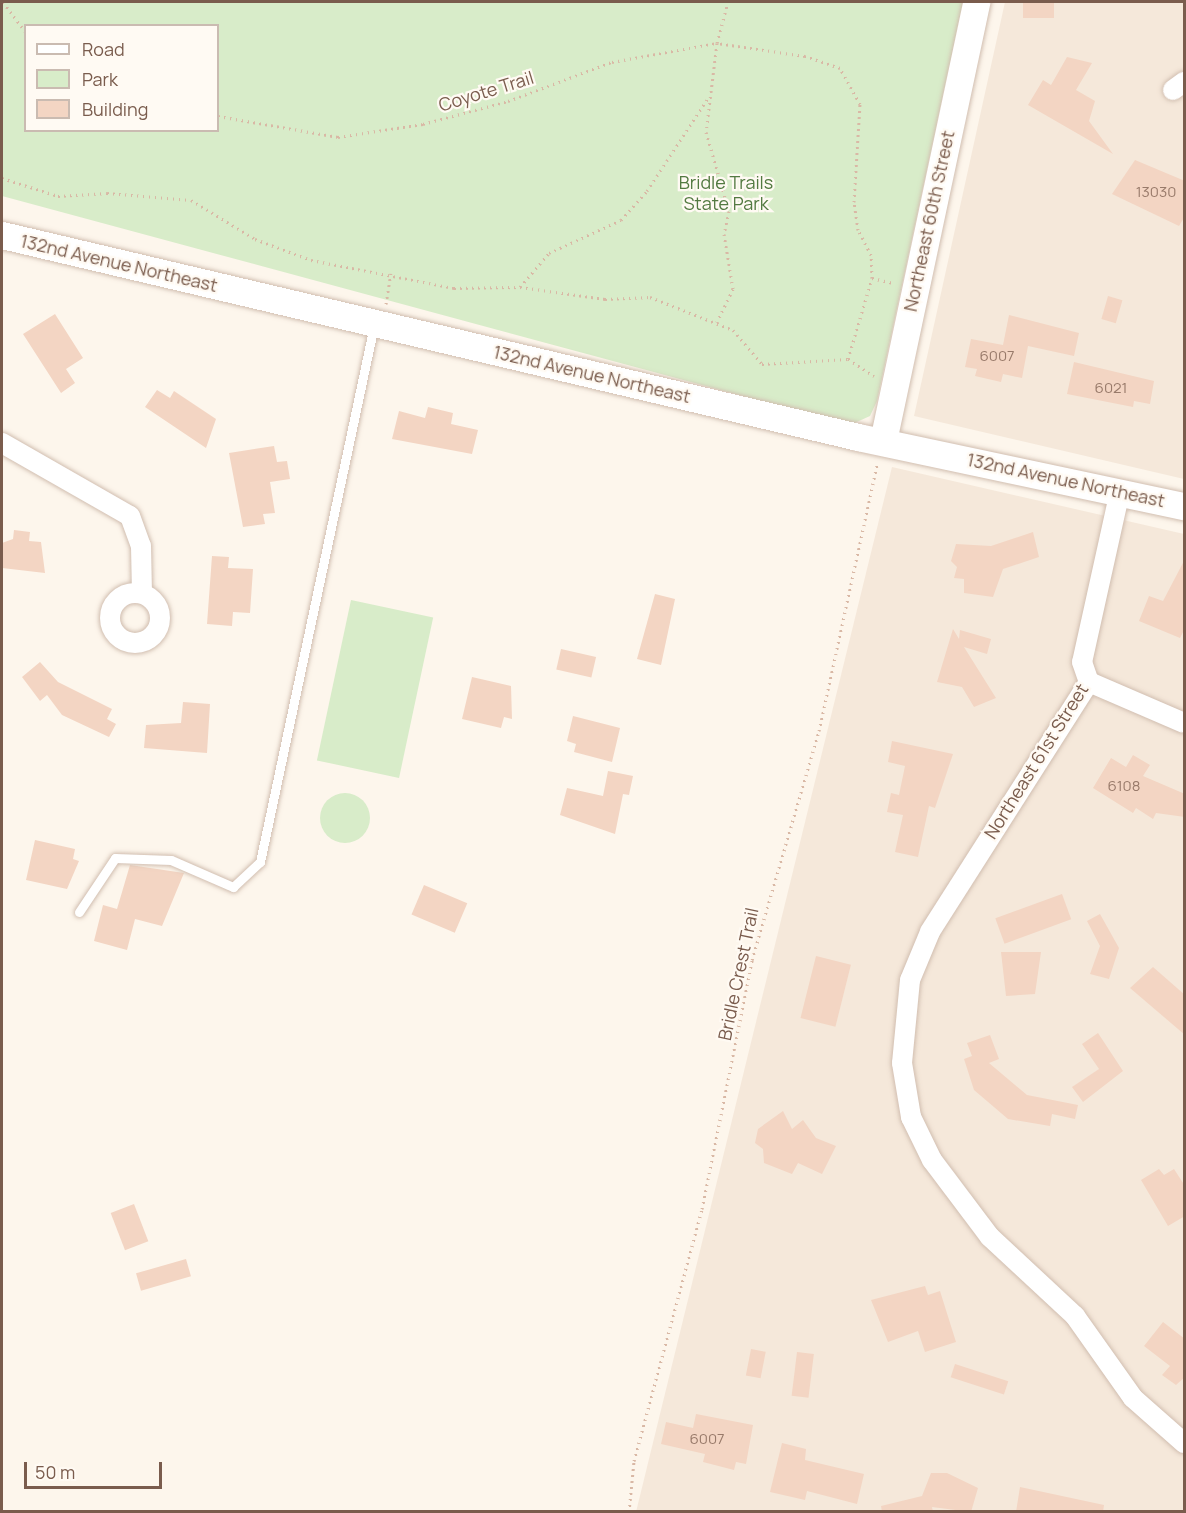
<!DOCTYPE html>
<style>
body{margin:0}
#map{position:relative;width:1186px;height:1513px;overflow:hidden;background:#fdf6ec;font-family:Manrope,sans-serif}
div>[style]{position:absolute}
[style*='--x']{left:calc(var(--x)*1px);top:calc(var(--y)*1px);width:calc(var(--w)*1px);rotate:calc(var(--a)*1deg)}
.residential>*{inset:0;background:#f5e8da}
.green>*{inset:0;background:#d8ecc9;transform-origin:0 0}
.round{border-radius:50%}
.building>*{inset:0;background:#f3d5c3;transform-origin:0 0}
.path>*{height:3px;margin-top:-1.5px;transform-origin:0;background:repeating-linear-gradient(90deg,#d9b8a5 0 1.5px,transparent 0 6px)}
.roads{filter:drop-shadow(0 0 2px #d1beb0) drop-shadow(0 0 2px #d1beb0)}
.lane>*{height:9px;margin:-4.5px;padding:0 4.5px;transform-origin:4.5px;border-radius:4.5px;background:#fff}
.street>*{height:20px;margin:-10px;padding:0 10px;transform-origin:10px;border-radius:10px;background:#fff}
.street>.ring{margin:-10px;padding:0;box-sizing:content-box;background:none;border:20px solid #fff;border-radius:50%}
.secondary>*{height:27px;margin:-13.5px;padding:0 13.5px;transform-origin:13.5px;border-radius:13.5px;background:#fff}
span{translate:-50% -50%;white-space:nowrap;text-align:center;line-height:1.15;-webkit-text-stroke:4.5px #fffaf3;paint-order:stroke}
.number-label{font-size:15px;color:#987a6a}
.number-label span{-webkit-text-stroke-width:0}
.street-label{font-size:18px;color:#7a5c4d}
.park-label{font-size:18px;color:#537a41}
.frame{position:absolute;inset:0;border:3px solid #7a5c4d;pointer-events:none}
.legend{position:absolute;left:24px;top:24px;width:195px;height:108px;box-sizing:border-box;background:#fffaf3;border:2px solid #cabbb1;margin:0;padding:8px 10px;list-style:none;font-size:18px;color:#7a5c4d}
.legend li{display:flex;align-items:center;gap:12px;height:30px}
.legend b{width:30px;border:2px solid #cabbb1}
.scale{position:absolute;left:24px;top:1462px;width:138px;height:27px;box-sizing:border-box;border:3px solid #7a5c4d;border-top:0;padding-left:8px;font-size:18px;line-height:21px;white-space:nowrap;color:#7a5c4d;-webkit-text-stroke:4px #fffaf3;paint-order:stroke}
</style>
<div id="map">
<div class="residential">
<div style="clip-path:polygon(1005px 2px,1184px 2px,1184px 479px,914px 416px)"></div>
<div style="clip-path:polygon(892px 467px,1184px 534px,1184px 1511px,636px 1512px)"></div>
</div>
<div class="green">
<div style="clip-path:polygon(evenodd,2px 2px,963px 2px,877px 401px,870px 416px,850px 425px,2px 196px,2px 2px,26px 26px,218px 26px,218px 130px,26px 130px,26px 26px)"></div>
<div style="left:351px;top:600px;width:84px;height:164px;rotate:12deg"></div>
<div class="round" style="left:320px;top:793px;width:50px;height:50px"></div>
</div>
<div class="building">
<div style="left:1023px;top:2px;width:31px;height:16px"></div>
<div style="clip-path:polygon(1067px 57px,1092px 63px,1076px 90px,1095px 101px,1089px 121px,1113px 154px,1028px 105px,1043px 80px,1051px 85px)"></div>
<div style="clip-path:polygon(1135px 160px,1185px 181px,1185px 216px,1179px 226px,1112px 194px)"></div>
<div style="left:1108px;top:296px;width:15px;height:24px;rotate:16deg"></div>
<div style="clip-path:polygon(55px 314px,83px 358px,66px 369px,75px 383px,61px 393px,23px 334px)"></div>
<div style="clip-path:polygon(1009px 315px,1079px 333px,1074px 356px,1028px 346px,1022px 378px,1003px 374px,1001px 382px,975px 376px,977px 369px,965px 367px,971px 339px,1003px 345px)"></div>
<div style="clip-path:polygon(1074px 362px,1154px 381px,1150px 404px,1134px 401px,1133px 407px,1067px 394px)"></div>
<div style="clip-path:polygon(157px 390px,170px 398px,174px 391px,216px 419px,206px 448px,145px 407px)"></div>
<div style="clip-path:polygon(428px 407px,453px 413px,451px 424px,478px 430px,472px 454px,392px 439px,399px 411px,425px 418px)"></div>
<div style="clip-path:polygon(274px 446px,277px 462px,287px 461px,290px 479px,270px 482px,275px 513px,263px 514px,265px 524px,243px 527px,229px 453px)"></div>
<div style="clip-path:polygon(14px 530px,30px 532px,29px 541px,41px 542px,45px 573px,2px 568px,2px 543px,13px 539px)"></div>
<div style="clip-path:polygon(1033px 532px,1039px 557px,1003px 569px,993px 597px,964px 593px,964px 579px,954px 578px,957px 567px,951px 561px,956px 544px,991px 546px)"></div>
<div style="clip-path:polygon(212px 556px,229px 557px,228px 568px,253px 569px,250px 613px,233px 612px,232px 626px,207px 624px)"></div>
<div style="clip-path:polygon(1185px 559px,1185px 628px,1180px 638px,1139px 621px,1149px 596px,1163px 601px)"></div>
<div style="clip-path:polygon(655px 594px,675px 599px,661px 665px,637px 659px)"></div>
<div style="clip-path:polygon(953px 629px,959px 639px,960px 630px,991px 639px,987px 654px,964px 647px,996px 698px,974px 707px,962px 687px,937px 682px)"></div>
<div style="left:561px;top:649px;width:36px;height:21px;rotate:13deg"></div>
<div style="clip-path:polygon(40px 662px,58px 682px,112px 709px,107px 719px,116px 724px,109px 737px,62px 715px,47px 695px,40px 701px,22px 677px)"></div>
<div style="clip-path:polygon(472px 677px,511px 686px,512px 719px,504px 717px,501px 728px,462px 719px)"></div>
<div style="clip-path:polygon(183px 702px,210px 704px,207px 753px,144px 748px,146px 725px,181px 723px)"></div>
<div style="clip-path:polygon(573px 716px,620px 728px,612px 762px,574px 752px,576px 744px,567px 741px)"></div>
<div style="clip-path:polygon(892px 741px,953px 754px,935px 808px,929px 806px,918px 857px,895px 852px,903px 815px,887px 812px,891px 793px,899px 795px,905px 766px,888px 762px)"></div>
<div style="clip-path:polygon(1133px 755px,1150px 765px,1143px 776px,1185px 794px,1185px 817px,1156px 813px,1153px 819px,1136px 808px,1133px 813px,1093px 788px,1111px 758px,1126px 767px)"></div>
<div style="clip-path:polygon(608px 771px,633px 776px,629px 795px,623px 794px,615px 834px,560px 815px,567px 788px,603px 796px)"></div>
<div style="clip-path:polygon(35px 840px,75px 849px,73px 859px,79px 861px,67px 889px,26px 880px)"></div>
<div style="clip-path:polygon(130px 865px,184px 873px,162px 926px,135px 919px,127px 950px,94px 941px,103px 905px,117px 909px)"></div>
<div style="left:424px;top:885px;width:47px;height:32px;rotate:23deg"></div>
<div style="left:1062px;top:894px;width:27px;height:71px;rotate:70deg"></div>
<div style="clip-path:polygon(1100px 914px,1119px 948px,1109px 979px,1090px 974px,1100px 946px,1087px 921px)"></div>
<div style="clip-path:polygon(1001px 952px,1041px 952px,1035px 994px,1006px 996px)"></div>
<div style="left:816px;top:956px;width:36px;height:64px;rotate:14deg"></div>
<div style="clip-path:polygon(1153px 967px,1185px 995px,1185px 1035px,1130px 988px)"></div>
<div style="clip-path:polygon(1098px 1033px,1123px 1071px,1083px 1102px,1072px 1087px,1099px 1069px,1082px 1044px)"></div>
<div style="clip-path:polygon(990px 1035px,999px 1059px,989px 1063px,1027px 1095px,1078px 1105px,1075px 1119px,1052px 1114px,1050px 1126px,1008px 1119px,974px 1090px,964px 1059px,972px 1056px,967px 1043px)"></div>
<div style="clip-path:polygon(783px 1111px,792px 1129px,803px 1120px,816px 1138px,836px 1146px,822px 1174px,798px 1163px,792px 1174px,764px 1163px,763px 1149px,755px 1143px,758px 1129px)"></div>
<div style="clip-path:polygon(1159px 1169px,1164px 1175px,1174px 1169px,1185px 1186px,1185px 1216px,1168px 1226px,1141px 1180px)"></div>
<div style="left:134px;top:1204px;width:40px;height:25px;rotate:69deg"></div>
<div style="left:186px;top:1259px;width:18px;height:52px;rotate:74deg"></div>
<div style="clip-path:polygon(925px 1286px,928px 1295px,940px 1291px,956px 1342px,925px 1352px,918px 1331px,888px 1342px,871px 1300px)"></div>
<div style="clip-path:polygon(1163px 1322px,1185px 1339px,1185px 1377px,1176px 1385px,1162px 1375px,1170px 1366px,1144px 1346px)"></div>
<div style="left:751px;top:1349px;width:15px;height:27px;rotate:11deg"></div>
<div style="left:797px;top:1352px;width:17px;height:44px;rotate:7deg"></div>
<div style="left:955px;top:1364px;width:56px;height:14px;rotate:18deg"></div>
<div style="clip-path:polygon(696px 1414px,753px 1425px,746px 1464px,736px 1462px,734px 1470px,703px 1462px,705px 1454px,661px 1444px,666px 1422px,693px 1428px)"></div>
<div style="clip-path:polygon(782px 1443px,806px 1449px,805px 1460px,864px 1474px,857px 1504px,807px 1491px,805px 1500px,770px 1492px)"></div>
<div style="clip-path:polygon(931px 1473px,947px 1473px,978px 1488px,971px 1512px,932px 1507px,933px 1512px,882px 1512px,881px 1506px,922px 1496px)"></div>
<div style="clip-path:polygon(1020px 1487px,1104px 1505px,1103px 1512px,1016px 1512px)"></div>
</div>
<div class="path">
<div style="--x:3;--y:2;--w:39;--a:53"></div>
<div style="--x:218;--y:116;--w:122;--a:9.9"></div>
<div style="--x:338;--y:137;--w:86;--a:-8.7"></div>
<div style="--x:423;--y:124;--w:88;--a:-15.1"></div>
<div style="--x:508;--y:101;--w:111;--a:-20.6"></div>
<div style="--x:612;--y:62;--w:107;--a:-10.3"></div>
<div style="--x:717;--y:43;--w:42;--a:-75"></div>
<div style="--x:2;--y:178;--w:59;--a:17.8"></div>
<div style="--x:58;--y:196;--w:49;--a:-3.5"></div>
<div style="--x:107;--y:193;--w:84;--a:4.8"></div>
<div style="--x:191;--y:200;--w:75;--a:31.4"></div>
<div style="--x:255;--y:239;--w:60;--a:20.6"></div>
<div style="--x:311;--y:260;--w:146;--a:11.1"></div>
<div style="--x:454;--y:288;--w:66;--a:-0.9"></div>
<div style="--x:520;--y:287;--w:86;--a:8"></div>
<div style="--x:605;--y:299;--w:45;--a:-2.5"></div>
<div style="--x:650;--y:297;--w:89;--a:21.7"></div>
<div style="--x:733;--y:330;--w:45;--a:49.5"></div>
<div style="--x:762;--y:364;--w:86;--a:-3.3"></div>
<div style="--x:848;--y:359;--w:84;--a:-73.5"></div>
<div style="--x:872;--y:278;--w:23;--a:-92"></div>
<div style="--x:871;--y:255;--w:28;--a:-117"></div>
<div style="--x:858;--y:230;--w:28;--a:-98"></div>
<div style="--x:854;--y:202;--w:98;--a:-86.5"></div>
<div style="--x:860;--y:104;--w:41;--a:-119.1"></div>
<div style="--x:840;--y:68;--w:37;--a:-161"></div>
<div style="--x:805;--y:56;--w:89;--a:-171.6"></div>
<div style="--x:717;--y:43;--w:90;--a:97"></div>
<div style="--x:706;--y:132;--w:82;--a:73.8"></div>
<div style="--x:729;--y:211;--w:24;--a:102"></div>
<div style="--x:724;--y:234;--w:56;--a:80.7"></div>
<div style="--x:733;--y:289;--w:37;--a:116"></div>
<div style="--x:872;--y:278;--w:23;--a:13"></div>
<div style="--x:520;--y:287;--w:45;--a:-49.5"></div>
<div style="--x:549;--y:253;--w:79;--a:-24.6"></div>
<div style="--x:621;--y:220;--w:39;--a:-48"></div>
<div style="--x:647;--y:191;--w:111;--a:-56.7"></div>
<div style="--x:386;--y:304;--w:31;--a:-81"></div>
<div style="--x:848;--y:359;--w:31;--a:33"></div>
<div style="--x:629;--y:1512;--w:51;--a:-84.4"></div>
<div style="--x:634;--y:1461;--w:261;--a:-74.9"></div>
<div style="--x:702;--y:1209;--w:254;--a:-78.6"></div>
<div style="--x:752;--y:960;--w:239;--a:-73.7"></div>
<div style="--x:819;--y:731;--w:272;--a:-77.7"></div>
</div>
<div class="roads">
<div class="lane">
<div style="--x:79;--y:912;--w:65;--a:-56.3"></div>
<div style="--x:115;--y:858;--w:56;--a:2"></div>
<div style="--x:171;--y:860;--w:68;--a:23.5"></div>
<div style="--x:233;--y:887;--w:37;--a:-43"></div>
<div style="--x:260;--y:862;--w:549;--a:-78.01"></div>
</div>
<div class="street">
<div style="--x:1173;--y:90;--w:14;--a:-36"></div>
<div style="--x:2;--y:443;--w:147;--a:29.7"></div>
<div style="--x:130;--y:516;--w:32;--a:70"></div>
<div style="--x:141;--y:546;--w:47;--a:88.8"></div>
<div style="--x:1120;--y:491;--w:175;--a:102.5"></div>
<div style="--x:1082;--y:662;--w:21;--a:71"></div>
<div style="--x:1089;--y:682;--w:296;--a:122.5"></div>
<div style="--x:930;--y:932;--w:52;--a:112.6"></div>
<div style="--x:910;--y:980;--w:83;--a:95.5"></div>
<div style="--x:902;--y:1063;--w:55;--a:80.5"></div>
<div style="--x:911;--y:1117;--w:48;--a:64"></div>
<div style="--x:932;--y:1160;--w:96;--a:53"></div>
<div style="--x:990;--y:1237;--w:116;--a:42.9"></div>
<div style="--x:1075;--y:1316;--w:100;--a:54.7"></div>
<div style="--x:1133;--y:1398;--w:68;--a:41.4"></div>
<div class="ring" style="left:110px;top:593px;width:30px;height:30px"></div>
<div style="--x:1089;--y:682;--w:103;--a:23.3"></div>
</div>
<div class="secondary">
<div style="--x:2;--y:235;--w:880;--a:13.28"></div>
<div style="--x:858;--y:437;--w:333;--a:12"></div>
<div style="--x:883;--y:441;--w:449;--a:-78"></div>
</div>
</div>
<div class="number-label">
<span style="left:1156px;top:192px">13030</span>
<span style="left:997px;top:356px">6007</span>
<span style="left:1111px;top:388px">6021</span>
<span style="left:1124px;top:786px">6108</span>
<span style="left:707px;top:1439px">6007</span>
</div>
<div class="street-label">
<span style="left:486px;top:91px;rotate:-17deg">Coyote Trail</span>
<span style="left:929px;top:221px;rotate:-78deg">Northeast 60th Street</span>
<span style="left:119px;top:263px;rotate:13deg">132nd Avenue Northeast</span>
<span style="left:592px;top:374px;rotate:13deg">132nd Avenue Northeast</span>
<span style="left:1066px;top:480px;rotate:12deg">132nd Avenue Northeast</span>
<span style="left:1036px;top:761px;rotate:-58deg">Northeast 61st Street</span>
<span style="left:738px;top:974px;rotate:-78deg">Bridle Crest Trail</span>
</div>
<div class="park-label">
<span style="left:726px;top:193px">Bridle Trails<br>State Park</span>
</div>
<div class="frame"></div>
<ul class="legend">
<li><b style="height:8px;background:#fff"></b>Road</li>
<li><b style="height:16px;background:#d8ecc9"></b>Park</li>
<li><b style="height:16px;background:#f3d5c3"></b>Building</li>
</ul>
<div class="scale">50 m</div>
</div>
